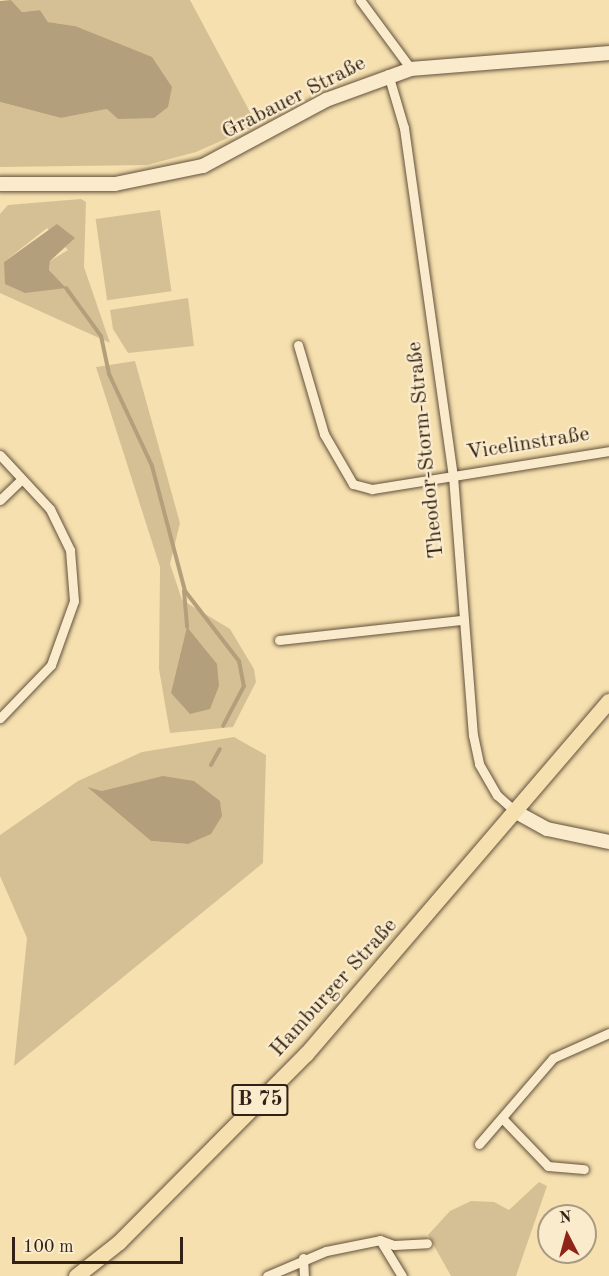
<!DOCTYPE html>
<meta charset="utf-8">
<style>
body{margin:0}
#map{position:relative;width:609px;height:1276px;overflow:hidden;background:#f6e0af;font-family:"Old Standard TT",serif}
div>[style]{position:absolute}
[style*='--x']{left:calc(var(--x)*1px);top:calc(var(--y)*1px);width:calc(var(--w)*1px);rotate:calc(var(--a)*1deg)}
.green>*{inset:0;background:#d5c095;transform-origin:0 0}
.water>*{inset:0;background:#b39f7b}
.stream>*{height:4px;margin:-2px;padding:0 2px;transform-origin:2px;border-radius:2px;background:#b39f7b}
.roads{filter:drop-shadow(0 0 2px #63513c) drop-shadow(0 0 2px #63513c)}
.street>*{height:9px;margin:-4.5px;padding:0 4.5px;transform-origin:4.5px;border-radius:4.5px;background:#f9ebcb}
.secondary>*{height:14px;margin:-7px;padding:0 7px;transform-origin:7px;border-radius:7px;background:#f9ebcb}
.primary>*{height:15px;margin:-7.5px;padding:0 7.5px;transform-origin:7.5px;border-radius:7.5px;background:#f6e0af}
span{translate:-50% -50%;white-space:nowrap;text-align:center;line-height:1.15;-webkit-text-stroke:4.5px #f9ebcb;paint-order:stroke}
.shield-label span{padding:2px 4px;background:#f9ebcb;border:2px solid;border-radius:4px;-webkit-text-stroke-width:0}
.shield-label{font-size:21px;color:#322116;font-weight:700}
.street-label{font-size:22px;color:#322116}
.north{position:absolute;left:537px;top:1204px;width:60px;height:60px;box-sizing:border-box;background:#f9ebcb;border:2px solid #a99a83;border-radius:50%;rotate:354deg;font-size:16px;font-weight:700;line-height:24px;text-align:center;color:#322116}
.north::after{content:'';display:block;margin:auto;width:21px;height:27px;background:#8f2418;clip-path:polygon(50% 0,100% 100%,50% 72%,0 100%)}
.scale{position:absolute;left:12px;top:1237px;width:171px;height:27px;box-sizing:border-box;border:3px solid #322116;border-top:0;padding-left:8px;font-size:18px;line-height:21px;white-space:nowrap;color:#322116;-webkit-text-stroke:4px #f9ebcb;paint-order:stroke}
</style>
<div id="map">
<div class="green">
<div style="clip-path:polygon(11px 0,190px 0,257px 125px,196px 152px,147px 165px,0 167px,0 102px,61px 118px,107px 109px,75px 26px,48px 22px,40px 10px,22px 12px)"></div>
<div style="clip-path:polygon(evenodd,81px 199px,86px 202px,84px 267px,110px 343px,0 293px,0 214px,8px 205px,81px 199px,47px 228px,68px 250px,50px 261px,49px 270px,65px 288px,4px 262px,47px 228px)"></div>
<div style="left:160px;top:210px;width:82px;height:65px;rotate:82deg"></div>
<div style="clip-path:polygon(188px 298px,194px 346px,128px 353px,113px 329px,110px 310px)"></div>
<div style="clip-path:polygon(135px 361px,180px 523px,170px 564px,182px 600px,230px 629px,254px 669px,256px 682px,233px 727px,170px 733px,159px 669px,160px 567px,96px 367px)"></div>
<div style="clip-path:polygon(evenodd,234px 737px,266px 755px,263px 863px,14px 1066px,27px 938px,0 876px,0 835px,78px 781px,142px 752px,234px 737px,88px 788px,102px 791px,188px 844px,151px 841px,88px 788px)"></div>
<div style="clip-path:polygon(539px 1182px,547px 1186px,516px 1276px,451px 1276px,428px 1235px,450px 1211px,471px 1201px,494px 1202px,509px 1210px)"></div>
</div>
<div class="water">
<div style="clip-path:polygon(11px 0,22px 12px,40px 10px,48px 22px,75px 26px,152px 57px,172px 87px,168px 107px,154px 118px,118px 119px,107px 109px,61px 118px,0 102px,0 1px)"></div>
<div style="clip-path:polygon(57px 224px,75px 238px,50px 261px,49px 270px,66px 288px,25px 293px,5px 284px,4px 262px)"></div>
<div style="clip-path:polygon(187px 627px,217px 664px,219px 686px,210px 709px,190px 714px,171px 693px)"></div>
<div style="clip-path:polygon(163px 776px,194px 781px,220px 801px,222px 816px,211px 834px,188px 844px,151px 841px,87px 787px,102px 791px)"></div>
</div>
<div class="stream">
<div style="--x:66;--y:288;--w:59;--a:53.9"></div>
<div style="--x:101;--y:336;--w:39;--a:78"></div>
<div style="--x:109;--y:374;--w:102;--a:64.9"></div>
<div style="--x:152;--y:466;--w:129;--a:75.2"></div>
<div style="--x:185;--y:591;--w:88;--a:52.4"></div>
<div style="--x:239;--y:661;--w:25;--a:79"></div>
<div style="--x:244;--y:686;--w:45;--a:117.7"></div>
<div style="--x:184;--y:591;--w:36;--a:85"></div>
<div style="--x:211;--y:765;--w:18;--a:-61"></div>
</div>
<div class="roads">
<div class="street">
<div style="--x:360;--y:0;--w:86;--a:53.5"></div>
<div style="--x:388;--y:74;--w:56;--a:73.5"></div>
<div style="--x:404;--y:128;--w:351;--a:82"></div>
<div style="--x:453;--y:476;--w:260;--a:85.6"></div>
<div style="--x:473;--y:735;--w:30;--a:78"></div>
<div style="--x:479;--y:764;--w:36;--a:60"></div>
<div style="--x:497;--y:795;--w:25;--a:42"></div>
<div style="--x:298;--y:345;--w:93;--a:73.7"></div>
<div style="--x:324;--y:434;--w:58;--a:59.9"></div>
<div style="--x:353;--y:484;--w:20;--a:15"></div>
<div style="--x:372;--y:489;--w:240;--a:-9.1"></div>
<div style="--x:0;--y:455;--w:74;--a:47.2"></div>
<div style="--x:50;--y:509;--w:46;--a:64"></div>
<div style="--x:70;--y:550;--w:51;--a:85.5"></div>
<div style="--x:74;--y:601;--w:68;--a:109.8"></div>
<div style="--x:51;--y:665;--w:74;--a:133.9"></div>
<div style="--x:0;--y:500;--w:30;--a:-44"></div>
<div style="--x:279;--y:640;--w:183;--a:-6.3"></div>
<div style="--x:502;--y:1118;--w:66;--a:46.2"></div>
<div style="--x:548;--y:1166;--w:36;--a:5"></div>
<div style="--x:479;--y:1144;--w:113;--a:-49.3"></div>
<div style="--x:553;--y:1058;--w:61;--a:-24.1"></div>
<div style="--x:380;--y:1240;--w:42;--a:58.6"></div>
<div style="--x:303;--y:1258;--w:18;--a:87"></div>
<div style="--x:267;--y:1276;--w:64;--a:-23"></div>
<div style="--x:326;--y:1251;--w:55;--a:-11.5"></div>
<div style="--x:380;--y:1240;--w:15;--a:20"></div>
<div style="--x:394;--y:1245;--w:33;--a:-3"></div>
</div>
<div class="secondary">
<div style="--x:0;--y:184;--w:115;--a:0"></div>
<div style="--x:115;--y:184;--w:90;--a:-11.6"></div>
<div style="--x:203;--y:166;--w:140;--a:-28.2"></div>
<div style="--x:326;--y:100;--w:90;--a:-20"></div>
<div style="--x:411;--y:69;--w:199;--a:-4.6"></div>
<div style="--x:516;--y:812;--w:35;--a:29"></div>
<div style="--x:547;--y:829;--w:63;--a:11.8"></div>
</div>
<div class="primary">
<div style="--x:76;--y:1276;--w:55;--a:-38.3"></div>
<div style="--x:119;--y:1242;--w:265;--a:-45.2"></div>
<div style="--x:306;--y:1054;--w:465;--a:-49.4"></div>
</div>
</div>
<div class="shield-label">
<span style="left:260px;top:1100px">B 75</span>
</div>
<div class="street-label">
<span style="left:294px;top:98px;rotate:-27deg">Grabauer Straße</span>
<span style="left:528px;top:444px;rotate:-9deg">Vicelinstraße</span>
<span style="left:426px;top:450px;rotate:-96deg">Theodor-Storm-Straße</span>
<span style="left:334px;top:988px;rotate:-48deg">Hamburger Straße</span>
</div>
<div class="north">N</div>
<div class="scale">100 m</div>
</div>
